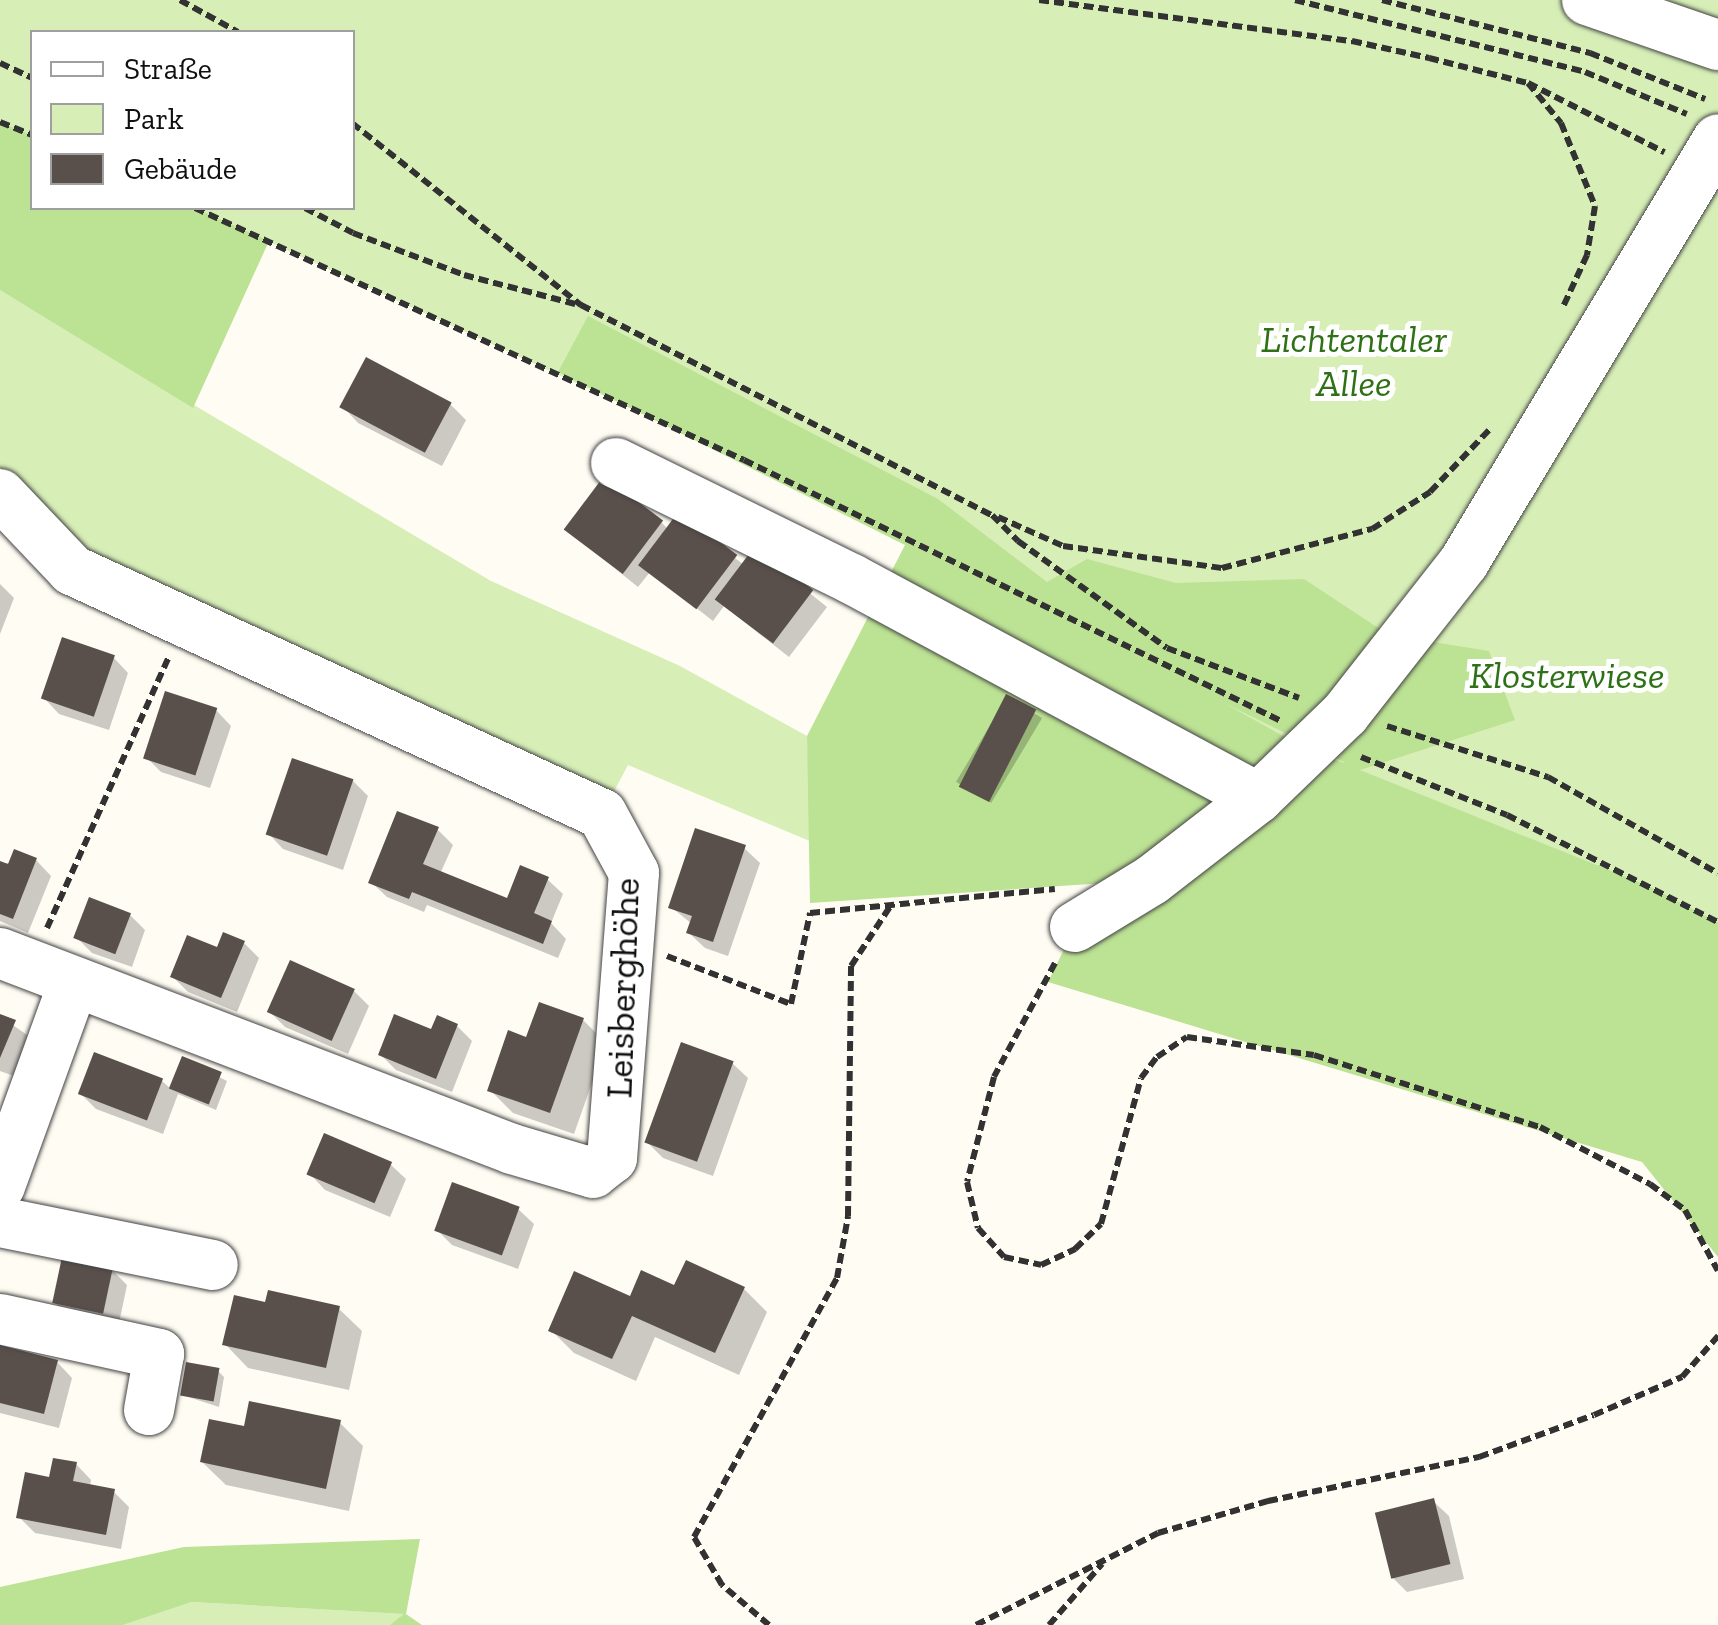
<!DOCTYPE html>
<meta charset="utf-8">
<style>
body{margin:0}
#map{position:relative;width:1718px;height:1625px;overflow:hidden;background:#fffcf3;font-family:"Zilla Slab",serif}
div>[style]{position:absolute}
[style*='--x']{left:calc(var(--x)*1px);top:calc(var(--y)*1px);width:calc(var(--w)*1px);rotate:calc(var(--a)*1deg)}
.green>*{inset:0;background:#d7efb7}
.forest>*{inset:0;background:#bce294}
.shadow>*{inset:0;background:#0003;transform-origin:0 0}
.building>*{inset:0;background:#5a504b;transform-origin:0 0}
.path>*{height:6px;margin-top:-3px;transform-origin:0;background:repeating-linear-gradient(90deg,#323232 0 10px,transparent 0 15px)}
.roads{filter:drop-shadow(0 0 2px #434343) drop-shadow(0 0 2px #434343)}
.minor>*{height:50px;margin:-25px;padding:0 25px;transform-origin:25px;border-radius:25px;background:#fff}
span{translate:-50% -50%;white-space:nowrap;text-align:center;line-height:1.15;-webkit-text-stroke:10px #fff;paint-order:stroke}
.park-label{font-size:38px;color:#2f7117;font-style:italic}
.street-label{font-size:38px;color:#101010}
.legend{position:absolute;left:30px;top:30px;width:325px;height:180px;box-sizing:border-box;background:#fff;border:2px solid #9f9f9f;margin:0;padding:12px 18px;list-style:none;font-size:30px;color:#101010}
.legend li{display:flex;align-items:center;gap:20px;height:50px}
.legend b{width:50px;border:2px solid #9f9f9f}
</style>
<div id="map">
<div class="green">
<div style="clip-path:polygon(0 0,1718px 0,1718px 922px,1649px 886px,1310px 751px,744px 460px,195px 208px,352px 208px,352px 32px,32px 32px,32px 135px,0 122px)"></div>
<div style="clip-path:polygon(0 290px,491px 581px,680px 666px,807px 736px,812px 842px,628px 765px,602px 814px,184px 624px,0 494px)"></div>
<div style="clip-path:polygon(192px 1602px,406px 1614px,390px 1625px,123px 1625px)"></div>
</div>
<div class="forest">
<div style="clip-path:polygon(0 122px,32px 135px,32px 208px,195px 208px,269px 241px,193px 408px,0 290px)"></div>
<div style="clip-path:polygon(evenodd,588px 316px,938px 499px,1047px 582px,1087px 559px,1176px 583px,1304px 579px,1389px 635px,1489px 651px,1515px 720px,1360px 770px,1649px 886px,1718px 922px,1718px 1257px,1642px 1162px,1048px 982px,1075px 927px,1149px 880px,810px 903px,807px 736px,905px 545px,558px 372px,588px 316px,1224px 703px,1344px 762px,1344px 763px,1310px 751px,1224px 703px)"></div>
<div style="clip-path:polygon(420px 1539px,406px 1614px,422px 1625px,390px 1625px,404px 1614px,192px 1602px,123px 1625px,0 1625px,0 1587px,184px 1547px)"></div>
</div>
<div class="shadow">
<div style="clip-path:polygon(450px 404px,466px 420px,442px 466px,358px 423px,343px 407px)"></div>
<div style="clip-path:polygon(680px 515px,744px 565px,756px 550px,827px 607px,789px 657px,724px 606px,713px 621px,650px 572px,638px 587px,567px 530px,661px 522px,668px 529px)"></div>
<div style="clip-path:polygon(0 584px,14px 598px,0 634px)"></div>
<div style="clip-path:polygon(113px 657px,128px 673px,109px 730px,59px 714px,44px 698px)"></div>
<div style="left:1007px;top:697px;width:41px;height:99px;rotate:31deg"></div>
<div style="clip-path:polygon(216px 710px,231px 726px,210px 788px,161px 772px,146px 757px)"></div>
<div style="clip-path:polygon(353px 781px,368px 796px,343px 870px,283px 849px,268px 833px)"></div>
<div style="clip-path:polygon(437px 829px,453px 845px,440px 874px,508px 901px,547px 879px,563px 894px,551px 923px,566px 939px,558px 958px,427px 905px,424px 912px,387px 897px,371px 882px)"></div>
<div style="clip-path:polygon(744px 848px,760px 863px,728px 956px,705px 948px,689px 933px,692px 924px,671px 907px)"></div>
<div style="clip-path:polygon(36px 860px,51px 876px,28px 933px,0 921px,0 864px)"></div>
<div style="clip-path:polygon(130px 915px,145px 930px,132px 967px,92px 953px,77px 938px)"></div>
<div style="clip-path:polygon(244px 943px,259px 958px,237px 1012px,188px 992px,173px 977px)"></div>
<div style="clip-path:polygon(354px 991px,369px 1006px,348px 1054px,285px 1027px,270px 1012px)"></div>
<div style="clip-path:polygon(0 1016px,30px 1037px,14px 1076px,0 1071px)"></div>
<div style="clip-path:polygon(583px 1020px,606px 1043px,574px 1134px,513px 1113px,490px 1090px,528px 1040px)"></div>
<div style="clip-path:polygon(457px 1026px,472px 1041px,452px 1092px,396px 1070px,381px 1055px)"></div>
<div style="clip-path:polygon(183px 1059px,227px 1081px,216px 1110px,178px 1094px,163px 1134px,96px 1109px,80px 1093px,162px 1081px,171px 1089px)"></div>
<div style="clip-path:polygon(732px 1063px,748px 1078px,713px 1176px,663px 1158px,648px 1143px)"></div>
<div style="clip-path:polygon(390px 1164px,406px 1179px,390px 1217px,325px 1190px,310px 1174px)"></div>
<div style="clip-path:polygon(518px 1209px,534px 1224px,518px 1269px,452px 1245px,437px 1230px)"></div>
<div style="clip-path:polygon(112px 1270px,127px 1285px,118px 1328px,70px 1317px,54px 1302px)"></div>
<div style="clip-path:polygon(676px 1288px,744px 1289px,767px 1312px,739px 1375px,655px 1337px,636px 1381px,574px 1353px,551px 1330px)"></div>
<div style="clip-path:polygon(267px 1305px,338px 1308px,362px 1331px,349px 1390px,248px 1368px,225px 1344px)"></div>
<div style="clip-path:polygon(0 1348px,57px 1362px,72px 1378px,59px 1428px,0 1413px)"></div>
<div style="clip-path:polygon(217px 1370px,224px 1377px,219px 1407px,182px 1395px)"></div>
<div style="clip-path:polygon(340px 1423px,363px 1446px,349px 1511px,226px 1485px,202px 1462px,246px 1429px)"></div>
<div style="clip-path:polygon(76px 1464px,91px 1480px,90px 1487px,114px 1492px,129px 1507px,121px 1549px,35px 1533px,19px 1517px,51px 1479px)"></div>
<div style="clip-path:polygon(1433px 1501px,1449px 1516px,1464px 1579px,1407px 1592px,1392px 1577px)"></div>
</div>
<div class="building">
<div style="left:366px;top:357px;width:97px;height:57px;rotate:28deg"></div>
<div style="left:604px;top:476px;width:74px;height:67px;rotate:37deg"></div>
<div style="left:679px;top:511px;width:73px;height:68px;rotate:37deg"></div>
<div style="left:755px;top:546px;width:73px;height:67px;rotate:37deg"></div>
<div style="left:62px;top:637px;width:56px;height:65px;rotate:19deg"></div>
<div style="left:165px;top:691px;width:55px;height:71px;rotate:18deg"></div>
<div style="left:1006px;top:694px;width:34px;height:104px;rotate:27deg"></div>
<div style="left:292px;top:758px;width:65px;height:81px;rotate:19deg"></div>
<div style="clip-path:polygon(397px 811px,439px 827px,423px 864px,507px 898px,520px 865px,549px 877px,534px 913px,552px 921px,543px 944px,412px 892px,409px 899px,368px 883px)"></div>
<div style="clip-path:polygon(695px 828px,746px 845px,713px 942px,686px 933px,692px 916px,668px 908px)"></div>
<div style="clip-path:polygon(14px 849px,37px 858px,13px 919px,0 914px,0 861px,8px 864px)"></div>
<div style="left:89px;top:897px;width:45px;height:44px;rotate:21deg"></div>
<div style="clip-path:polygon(223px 932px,245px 941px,221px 998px,170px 977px,187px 935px,217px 947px)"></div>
<div style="left:290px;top:960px;width:71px;height:57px;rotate:24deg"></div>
<div style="clip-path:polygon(539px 1002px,584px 1018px,550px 1113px,487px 1091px,508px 1030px,526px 1037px)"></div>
<div style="clip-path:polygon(0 1014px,16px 1020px,0 1058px)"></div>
<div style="clip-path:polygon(394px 1014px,431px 1029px,437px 1015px,458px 1024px,436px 1079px,378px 1055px)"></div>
<div style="left:681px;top:1042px;width:56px;height:107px;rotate:20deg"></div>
<div style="left:94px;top:1052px;width:74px;height:45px;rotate:21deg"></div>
<div style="left:182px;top:1056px;width:43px;height:35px;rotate:22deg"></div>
<div style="left:324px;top:1133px;width:74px;height:45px;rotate:23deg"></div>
<div style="left:452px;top:1182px;width:72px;height:52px;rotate:20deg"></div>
<div style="left:62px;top:1257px;width:52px;height:47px;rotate:12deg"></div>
<div style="clip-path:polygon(686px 1260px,745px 1287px,715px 1353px,632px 1316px,612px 1359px,548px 1331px,574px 1271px,630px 1296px,641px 1270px,674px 1285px)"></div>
<div style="clip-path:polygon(268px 1290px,340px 1306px,326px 1368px,222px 1345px,234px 1295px,265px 1302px)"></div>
<div style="clip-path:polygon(0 1345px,58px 1360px,44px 1414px,0 1403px)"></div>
<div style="left:186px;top:1362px;width:34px;height:34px;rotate:10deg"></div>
<div style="clip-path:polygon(249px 1401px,341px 1420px,326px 1489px,200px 1462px,209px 1419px,244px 1426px)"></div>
<div style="clip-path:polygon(53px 1458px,77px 1462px,73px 1481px,115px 1489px,106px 1535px,16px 1518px,25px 1472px,49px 1477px)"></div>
<div style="left:1434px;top:1498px;width:68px;height:61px;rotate:76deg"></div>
</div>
<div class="path">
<div style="--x:180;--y:0;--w:66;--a:28.9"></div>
<div style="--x:1039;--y:0;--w:316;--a:7.5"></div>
<div style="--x:1352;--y:41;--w:79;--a:12.4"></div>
<div style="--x:1429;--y:58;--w:102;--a:14.2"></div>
<div style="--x:1528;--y:83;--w:153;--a:26.9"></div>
<div style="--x:1295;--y:0;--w:299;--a:13.9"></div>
<div style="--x:1585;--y:72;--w:110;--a:22.4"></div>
<div style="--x:1382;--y:0;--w:215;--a:14.3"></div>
<div style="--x:1590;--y:53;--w:124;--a:21.8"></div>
<div style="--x:0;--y:63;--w:35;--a:25"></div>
<div style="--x:1528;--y:83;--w:52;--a:50.5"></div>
<div style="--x:1561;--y:123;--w:90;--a:67.7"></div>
<div style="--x:1595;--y:206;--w:50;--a:99.3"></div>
<div style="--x:1587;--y:255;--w:57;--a:114.8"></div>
<div style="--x:0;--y:122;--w:35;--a:22"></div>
<div style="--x:352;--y:123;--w:293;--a:38.5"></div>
<div style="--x:581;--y:305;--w:462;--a:27.1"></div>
<div style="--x:992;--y:515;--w:37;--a:45"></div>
<div style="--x:1018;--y:541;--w:183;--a:35.7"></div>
<div style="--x:1167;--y:648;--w:141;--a:20.7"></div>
<div style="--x:195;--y:208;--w:604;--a:24.66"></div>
<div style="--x:744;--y:460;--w:597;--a:25.92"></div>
<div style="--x:305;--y:208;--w:54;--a:27.5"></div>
<div style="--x:353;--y:233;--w:119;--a:20.7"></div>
<div style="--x:464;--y:275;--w:115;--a:14.6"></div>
<div style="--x:998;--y:517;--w:71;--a:24"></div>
<div style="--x:1063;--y:546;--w:161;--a:7.9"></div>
<div style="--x:1222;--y:568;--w:155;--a:-14.6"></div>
<div style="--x:1372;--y:529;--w:69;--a:-32.5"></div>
<div style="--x:1430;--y:492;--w:87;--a:-46.4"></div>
<div style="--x:1387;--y:726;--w:169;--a:17.6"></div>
<div style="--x:1548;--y:777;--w:195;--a:29.5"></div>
<div style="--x:1361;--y:757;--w:157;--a:21.7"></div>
<div style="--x:1507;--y:815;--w:237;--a:26.9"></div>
<div style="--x:47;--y:928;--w:297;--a:-65.8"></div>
<div style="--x:667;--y:956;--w:133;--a:21.2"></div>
<div style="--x:791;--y:1004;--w:93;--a:-78.2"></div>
<div style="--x:810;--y:913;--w:246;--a:-5.6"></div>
<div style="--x:1055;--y:963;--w:129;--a:118.2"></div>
<div style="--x:994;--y:1077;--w:108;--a:104.4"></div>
<div style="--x:967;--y:1182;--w:47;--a:76.6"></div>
<div style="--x:978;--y:1228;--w:39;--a:48"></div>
<div style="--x:1004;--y:1257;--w:38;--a:12"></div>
<div style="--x:1041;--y:1265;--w:38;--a:-25"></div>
<div style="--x:1075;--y:1249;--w:36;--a:-44"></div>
<div style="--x:1101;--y:1224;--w:151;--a:-74.7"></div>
<div style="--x:1141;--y:1078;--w:26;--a:-53"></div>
<div style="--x:1157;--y:1057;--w:36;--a:-34"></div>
<div style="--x:1187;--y:1037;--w:128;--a:8.1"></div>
<div style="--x:1314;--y:1055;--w:237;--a:17.7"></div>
<div style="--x:1540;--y:1127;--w:124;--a:27.4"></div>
<div style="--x:1650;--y:1184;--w:44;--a:36.6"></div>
<div style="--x:1685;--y:1210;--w:69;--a:61.6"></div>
<div style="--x:769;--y:1625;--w:62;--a:-139.6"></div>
<div style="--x:722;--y:1585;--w:56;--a:-120.3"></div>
<div style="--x:694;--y:1537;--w:296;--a:-61.1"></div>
<div style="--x:837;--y:1278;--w:63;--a:-79.9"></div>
<div style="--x:848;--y:1216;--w:250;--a:-89.3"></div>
<div style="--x:851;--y:966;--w:73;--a:-56.7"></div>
<div style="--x:976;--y:1625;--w:204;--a:-26.8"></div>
<div style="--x:1158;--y:1533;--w:115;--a:-16.2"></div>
<div style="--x:1268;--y:1501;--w:216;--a:-11.8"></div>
<div style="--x:1479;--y:1457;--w:122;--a:-20.1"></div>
<div style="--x:1594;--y:1415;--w:96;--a:-23.4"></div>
<div style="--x:1682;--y:1377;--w:55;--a:-48.7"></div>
<div style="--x:1049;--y:1625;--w:81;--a:-49"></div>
</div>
<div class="roads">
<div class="minor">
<div style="--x:1587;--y:0;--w:139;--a:19"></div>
<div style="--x:616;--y:463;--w:263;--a:26.2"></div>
<div style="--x:852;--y:579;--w:461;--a:28.3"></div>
<div style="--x:0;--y:494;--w:105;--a:46.5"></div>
<div style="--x:72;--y:570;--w:583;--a:24.72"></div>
<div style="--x:602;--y:814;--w:67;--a:61.5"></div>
<div style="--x:634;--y:873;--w:286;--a:94.4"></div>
<div style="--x:612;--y:1158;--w:24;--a:142"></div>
<div style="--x:593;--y:1173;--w:84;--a:-163.5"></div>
<div style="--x:512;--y:1149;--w:548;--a:-159.05"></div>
<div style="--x:1075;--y:927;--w:90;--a:-31.4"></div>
<div style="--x:1152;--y:880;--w:134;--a:-37.7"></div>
<div style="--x:1258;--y:798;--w:121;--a:-44"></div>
<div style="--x:1345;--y:714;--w:193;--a:-51.9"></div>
<div style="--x:1464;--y:562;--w:493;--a:-59"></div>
<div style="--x:0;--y:1186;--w:217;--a:-70.1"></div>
<div style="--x:0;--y:1222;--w:217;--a:11.4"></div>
<div style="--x:0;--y:1319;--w:163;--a:12.4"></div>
<div style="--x:159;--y:1354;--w:57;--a:100.1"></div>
</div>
</div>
<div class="park-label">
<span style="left:1354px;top:362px">Lichtentaler<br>Allee</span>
<span style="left:1567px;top:676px">Klosterwiese</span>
</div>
<div class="street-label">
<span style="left:623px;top:988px;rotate:-88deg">Leisberghöhe</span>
</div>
<ul class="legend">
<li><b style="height:12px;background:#fff"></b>Straße</li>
<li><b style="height:28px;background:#d7efb7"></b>Park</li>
<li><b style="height:28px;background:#5a504b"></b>Gebäude</li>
</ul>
</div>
